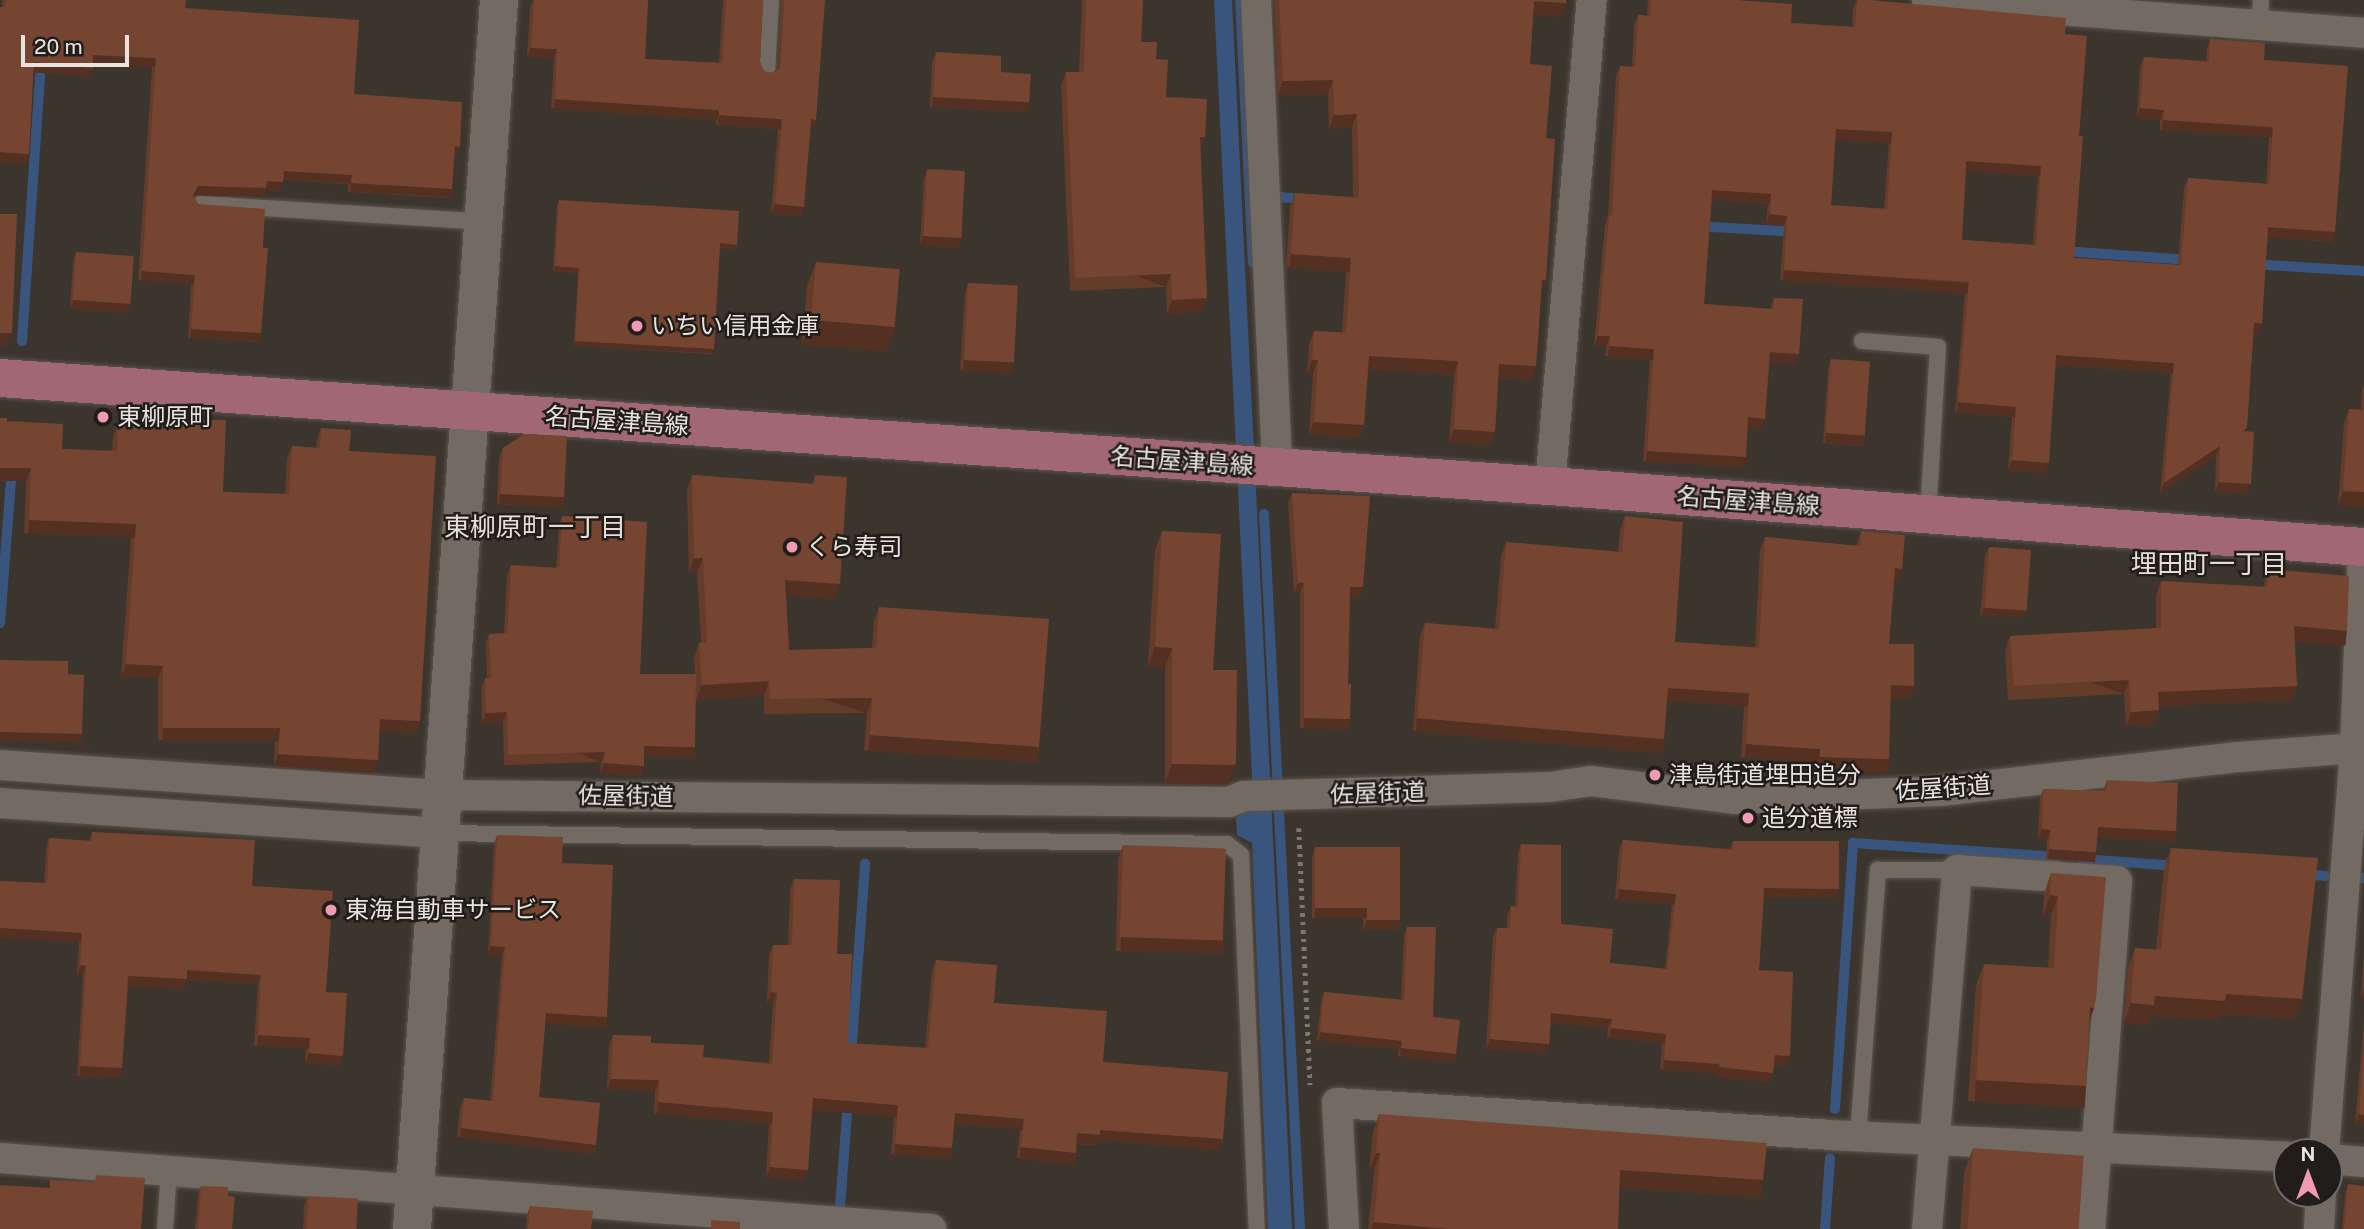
<!DOCTYPE html>
<meta charset="utf-8">
<style>
body{margin:0}
#map{position:relative;width:2364px;height:1229px;overflow:hidden;background:#3c352e;font-family:"Public Sans","Noto Sans JP",sans-serif}
div>[style]{position:absolute}
[style*='--x']{left:calc(var(--x)*1px);top:calc(var(--y)*1px);width:calc(var(--w)*1px);rotate:calc(var(--a)*1deg)}
.water>*{inset:0;background:#39557e}
.stream>*{height:10px;margin:-5px;padding:0 5px;transform-origin:5px;border-radius:5px;background:#39557e}
.path>*{height:4.5px;margin-top:-2.25px;transform-origin:0;background:repeating-linear-gradient(90deg,#7d7771 0 3.5px,transparent 0 8.5px)}
.roads{filter:drop-shadow(0 0 2px #5a544e) drop-shadow(0 0 2px #5a544e)}
.service>*{height:16px;margin:-8px;padding:0 8px;transform-origin:8px;border-radius:8px;background:#736b63}
.minor>*{height:30px;margin:-15px;padding:0 15px;transform-origin:15px;border-radius:15px;background:#736b63}
.tertiary>*{height:38px;margin:-19px;padding:0 19px;transform-origin:19px;border-radius:19px;background:#736b63}
.primary>*{height:38px;margin:-19px;padding:0 19px;transform-origin:19px;border-radius:19px;background:#a16775}
.wall>*{inset:0;background:#653b2a}
.shaded-wall>*{inset:0;background:#533022;transform-origin:0 0}
.building>*{inset:0;background:#764531;transform-origin:0 0}
.dots>*{width:19px;height:19px;translate:-50% -50%;box-sizing:border-box;border:4px solid #201d1a;border-radius:50%}
span{translate:-50% -50%;white-space:nowrap;text-align:center;line-height:1.15;-webkit-text-stroke:5px #201d1a;paint-order:stroke}
.poi-label{font-size:24px;color:#e8e3df}
.left{translate:0 -50%;text-align:left}
.street-label{font-size:24px;color:#e8e3df}
.neighbourhood-label{font-size:26px;color:#e7dfd5}
.north{position:absolute;left:2273px;top:1138px;width:70px;height:70px;box-sizing:border-box;background:#201d1a;border:2px solid #706c69;border-radius:50%;rotate:0deg;font-size:19px;font-weight:700;line-height:28px;text-align:center;color:#e8e3df}
.north::after{content:'';display:block;margin:auto;width:24px;height:32px;background:#f19ab3;clip-path:polygon(50% 0,100% 100%,50% 72%,0 100%)}
.scale{position:absolute;left:21px;top:35px;width:108px;height:32px;box-sizing:border-box;border:4px solid #e8e3df;border-top:0;padding-left:9px;font-size:21px;line-height:24px;white-space:nowrap;color:#e8e3df;-webkit-text-stroke:5px #201d1a;paint-order:stroke}
</style>
<div id="map">
<div class="water">
<div style="clip-path:polygon(1214px 0,1232px 0,1292px 1229px,1268px 1229px,1252px 843px,1237px 835px,1236px 819px,1249px 803px,1252px 776px)"></div>
</div>
<div class="stream">
<div style="--x:1240;--y:0;--w:263;--a:87.2"></div>
<div style="--x:1278;--y:197;--w:27;--a:4"></div>
<div style="--x:1696;--y:226;--w:100;--a:3.4"></div>
<div style="--x:2063;--y:251;--w:127;--a:4.1"></div>
<div style="--x:2252;--y:264;--w:112;--a:3.6"></div>
<div style="--x:22;--y:341;--w:283;--a:-86.1"></div>
<div style="--x:1264;--y:514;--w:716;--a:87.12"></div>
<div style="--x:0;--y:623;--w:156;--a:-85.6"></div>
<div style="--x:2082;--y:859;--w:96;--a:4.2"></div>
<div style="--x:2302;--y:874;--w:23;--a:5"></div>
<div style="--x:2362;--y:878;--w:2;--a:0"></div>
<div style="--x:851;--y:1056;--w:193;--a:-85.8"></div>
<div style="--x:1835;--y:1109;--w:267;--a:-86.1"></div>
<div style="--x:1853;--y:843;--w:206;--a:3.9"></div>
<div style="--x:840;--y:1207;--w:107;--a:-85.7"></div>
<div style="--x:1825;--y:1229;--w:71;--a:-86"></div>
</div>
<div class="path">
<div style="--x:1299;--y:828;--w:257;--a:87.5"></div>
</div>
<div class="roads">
<div class="service">
<div style="--x:2260;--y:25;--w:25;--a:-88"></div>
<div style="--x:767;--y:72;--w:72;--a:-86.8"></div>
<div style="--x:200;--y:204;--w:284;--a:3.6"></div>
<div style="--x:1862;--y:341;--w:76;--a:4.5"></div>
<div style="--x:1938;--y:347;--w:167;--a:93.4"></div>
<div style="--x:440;--y:833;--w:787;--a:0.8"></div>
<div style="--x:1227;--y:844;--w:18;--a:38"></div>
<div style="--x:1241;--y:855;--w:374;--a:87.6"></div>
<div style="--x:1858;--y:1136;--w:267;--a:-85.7"></div>
<div style="--x:1878;--y:870;--w:79;--a:0"></div>
<div style="--x:165;--y:1229;--w:58;--a:-86.1"></div>
</div>
<div class="minor">
<div style="--x:1256;--y:0;--w:467;--a:87.4"></div>
<div style="--x:1927;--y:0;--w:438;--a:4.3"></div>
<div style="--x:1550;--y:486;--w:488;--a:-85.1"></div>
<div style="--x:0;--y:765;--w:444;--a:3.9"></div>
<div style="--x:443;--y:795;--w:786;--a:0.51"></div>
<div style="--x:1229;--y:802;--w:16;--a:-22"></div>
<div style="--x:1244;--y:796;--w:306;--a:-1.7"></div>
<div style="--x:1550;--y:787;--w:41;--a:-8.3"></div>
<div style="--x:1591;--y:781;--w:145;--a:7.1"></div>
<div style="--x:1735;--y:799;--w:205;--a:-2.2"></div>
<div style="--x:1940;--y:791;--w:301;--a:-6.5"></div>
<div style="--x:2239;--y:757;--w:116;--a:-4.4"></div>
<div style="--x:0;--y:803;--w:441;--a:3.9"></div>
<div style="--x:2324;--y:1152;--w:405;--a:-85.6"></div>
<div style="--x:2355;--y:748;--w:201;--a:-87.7"></div>
<div style="--x:0;--y:1158;--w:934;--a:4.36"></div>
<div style="--x:2329;--y:1159;--w:35;--a:5"></div>
<div style="--x:1344;--y:1229;--w:126;--a:-93.2"></div>
<div style="--x:1337;--y:1103;--w:492;--a:3.7"></div>
<div style="--x:1828;--y:1135;--w:460;--a:2.7"></div>
<div style="--x:1927;--y:1229;--w:360;--a:-85.2"></div>
<div style="--x:1957;--y:870;--w:160;--a:3.9"></div>
<div style="--x:2117;--y:881;--w:349;--a:94.4"></div>
<div style="--x:2319;--y:1229;--w:35;--a:-87"></div>
</div>
<div class="tertiary">
<div style="--x:412;--y:1229;--w:1232;--a:-85.95"></div>
</div>
<div class="primary">
<div style="--x:0;--y:378;--w:1554;--a:3.99"></div>
<div style="--x:1550;--y:486;--w:816;--a:4.29"></div>
</div>
</div>
<div class="wall">
<div style="clip-path:polygon(2px 0,186px 0,185px 8px,460px 147px,456px 156px,454px 156px,452px 189px,449px 198px,348px 192px,348px 184px,283px 180px,279px 191px,266px 190px,263px 197px,195px 195px,194px 196px,198px 204px,263px 248px,261px 333px,258px 342px,188px 338px,191px 284px,138px 280px,152px 67px,93px 64px,89px 77px,33px 72px,26px 163px,0 162px,0 7px,2px 7px)"></div>
<div style="clip-path:polygon(533px 0,648px 0,645px 59px,719px 63px,723px 0,763px 0,760px 62px,764px 71px,771px 73px,778px 69px,781px 0,825px 0,812px 129px,811px 129px,801px 216px,771px 214px,778px 129px,716px 125px,716px 120px,551px 108px,554px 59px,527px 57px,530px 8px)"></div>
<div style="clip-path:polygon(1082px 0,1143px 0,1141px 42px,1156px 59px,1166px 97px,1200px 150px,1207px 298px,1202px 312px,1167px 314px,1166px 287px,1070px 291px,1061px 85px,1066px 72px,1079px 72px)"></div>
<div style="clip-path:polygon(1274px 0,1566px 0,1561px 17px,1533px 14px,1530px 64px,1546px 138px,1541px 294px,1536px 366px,1531px 380px,1498px 378px,1495px 432px,1490px 445px,1449px 443px,1454px 375px,1368px 369px,1360px 438px,1309px 435px,1313px 373px,1307px 373px,1309px 344px,1314px 331px,1342px 332px,1346px 271px,1286px 267px,1290px 207px,1295px 193px,1353px 197px,1352px 127px,1329px 129px,1328px 94px,1278px 95px)"></div>
<div style="clip-path:polygon(evenodd,1648px 0,1735px 0,1791px 23px,1852px 27px,1853px 9px,1857px 0,2065px 34px,2079px 136px,2074px 258px,2178px 265px,2184px 188px,2188px 178px,2266px 184px,2269px 137px,2160px 130px,2160px 120px,2137px 118px,2140px 67px,2144px 57px,2206px 61px,2207px 49px,2210px 39px,2264px 60px,2332px 242px,2268px 237px,2259px 333px,2254px 333px,2245px 431px,2247px 494px,2215px 492px,2216px 456px,2160px 493px,2171px 373px,2056px 365px,2045px 473px,2008px 470px,2012px 417px,1955px 412px,1965px 292px,1780px 280px,1784px 226px,1766px 224px,1768px 204px,1712px 200px,1704px 304px,1770px 309px,1774px 298px,1795px 364px,1769px 362px,1761px 429px,1748px 427px,1742px 467px,1643px 461px,1650px 359px,1605px 356px,1606px 346px,1594px 346px,1605px 225px,1608px 216px,1616px 76px,1620px 66px,1632px 67px,1634px 25px,1638px 15px,1647px 16px,1648px 0,1835px 139px,1889px 142px,1884px 209px,1831px 205px,1835px 139px,1648px 0,1966px 171px,2038px 176px,2033px 245px,1962px 240px,1966px 171px)"></div>
<div style="clip-path:polygon(936px 52px,1029px 102px,1025px 112px,930px 107px,932px 62px)"></div>
<div style="clip-path:polygon(927px 169px,961px 238px,958px 248px,920px 245px,924px 179px)"></div>
<div style="clip-path:polygon(559px 200px,736px 250px,720px 248px,712px 354px,574px 346px,578px 273px,553px 271px,557px 205px)"></div>
<div style="clip-path:polygon(76px 252px,131px 303px,127px 313px,70px 309px,73px 262px)"></div>
<div style="clip-path:polygon(816px 262px,896px 327px,887px 351px,802px 345px,807px 286px)"></div>
<div style="clip-path:polygon(968px 283px,1010px 373px,960px 370px,965px 293px)"></div>
<div style="clip-path:polygon(1831px 359px,1861px 446px,1823px 443px,1828px 369px)"></div>
<div style="clip-path:polygon(2364px 384px,2364px 507px,2338px 505px,2344px 423px,2349px 409px,2361px 410px,2362px 389px)"></div>
<div style="clip-path:polygon(0 418px,62px 449px,112px 451px,113px 436px,118px 424px,172px 425px,173px 420px,223px 492px,285px 494px,287px 458px,292px 446px,316px 448px,317px 440px,321px 428px,349px 451px,420px 721px,415px 733px,379px 731px,373px 773px,274px 766px,275px 740px,158px 740px,158px 678px,121px 677px,131px 537px,24px 533px,26px 481px,0 481px)"></div>
<div style="clip-path:polygon(503px 448px,564px 497px,560px 507px,497px 504px,499px 458px)"></div>
<div style="clip-path:polygon(692px 475px,812px 484px,815px 475px,835px 599px,786px 595px,789px 650px,872px 648px,874px 622px,879px 607px,1039px 747px,1034px 762px,864px 750px,867px 713px,764px 714px,764px 696px,696px 700px,692px 757px,644px 756px,644px 766px,640px 776px,600px 773px,601px 762px,504px 765px,503px 722px,482px 723px,481px 688px,485px 678px,487px 678px,486px 643px,489px 634px,504px 633px,507px 575px,511px 565px,556px 568px,559px 526px,562px 516px,640px 674px,695px 674px,694px 658px,699px 643px,701px 643px,697px 573px,689px 573px,687px 490px)"></div>
<div style="clip-path:polygon(1292px 493px,1363px 587px,1359px 597px,1350px 597px,1348px 684px,1350px 719px,1347px 729px,1300px 728px,1300px 593px,1294px 593px,1288px 503px)"></div>
<div style="clip-path:polygon(1625px 516px,1675px 642px,1755px 647px,1760px 550px,1765px 537px,1856px 546px,1861px 531px,1897px 582px,1894px 582px,1889px 644px,1914px 686px,1909px 699px,1891px 698px,1884px 772px,1815px 770px,1815px 762px,1741px 757px,1744px 705px,1667px 701px,1659px 752px,1413px 731px,1420px 636px,1425px 623px,1495px 629px,1501px 555px,1506px 542px,1618px 552px,1620px 529px)"></div>
<div style="clip-path:polygon(1162px 531px,1213px 670px,1229px 783px,1226px 784px,1165px 783px,1165px 667px,1148px 666px,1155px 550px)"></div>
<div style="clip-path:polygon(1989px 547px,2023px 617px,1980px 617px,1985px 556px)"></div>
<div style="clip-path:polygon(2268px 569px,2347px 631px,2342px 645px,2294px 641px,2297px 686px,2292px 700px,2159px 706px,2154px 724px,2126px 726px,2124px 694px,2008px 700px,2005px 651px,2010px 636px,2156px 628px,2156px 595px,2161px 581px,2263px 587px)"></div>
<div style="clip-path:polygon(2107px 780px,2176px 831px,2172px 841px,2097px 837px,2096px 852px,2093px 862px,2046px 859px,2047px 839px,2038px 839px,2040px 798px,2043px 789px,2103px 791px)"></div>
<div style="clip-path:polygon(92px 832px,252px 886px,326px 992px,343px 1056px,340px 1065px,305px 1063px,306px 1048px,254px 1045px,258px 984px,186px 980px,183px 989px,128px 986px,122px 1068px,119px 1078px,77px 1076px,83px 975px,77px 975px,79px 942px,44px 883px,46px 848px,49px 838px,89px 841px)"></div>
<div style="clip-path:polygon(497px 835px,562px 863px,607px 1017px,603px 1027px,545px 1023px,539px 1097px,596px 1145px,593px 1154px,457px 1137px,460px 1108px,464px 1098px,490px 1101px,502px 956px,488px 955px,494px 844px)"></div>
<div style="clip-path:polygon(1623px 840px,1730px 849px,1733px 841px,1839px 889px,1835px 898px,1764px 898px,1759px 970px,1787px 1066px,1774px 1064px,1770px 1082px,1716px 1077px,1716px 1073px,1660px 1069px,1662px 1043px,1607px 1037px,1608px 1028px,1551px 1023px,1549px 1044px,1546px 1053px,1486px 1049px,1493px 937px,1497px 928px,1507px 928px,1507px 916px,1511px 906px,1515px 907px,1518px 853px,1521px 844px,1561px 924px,1610px 963px,1665px 969px,1672px 904px,1615px 899px,1619px 850px)"></div>
<div style="clip-path:polygon(1123px 845px,1224px 939px,1219px 953px,1116px 951px,1118px 859px)"></div>
<div style="clip-path:polygon(1315px 847px,1400px 920px,1397px 930px,1363px 930px,1363px 918px,1312px 918px,1312px 857px)"></div>
<div style="clip-path:polygon(2171px 848px,2295px 1019px,2220px 1014px,2218px 1020px,2151px 1016px,2147px 1025px,2124px 1023px,2128px 968px,2135px 948px,2156px 950px,2164px 867px)"></div>
<div style="clip-path:polygon(2051px 873px,2094px 1008px,2090px 1020px,2079px 1107px,1968px 1101px,1976px 985px,1984px 964px,2048px 968px,2051px 916px,2043px 916px,2044px 894px)"></div>
<div style="clip-path:polygon(794px 879px,837px 954px,848px 1043px,925px 1048px,932px 971px,936px 960px,994px 1003px,1103px 1062px,1223px 1139px,1219px 1150px,1097px 1140px,1096px 1145px,1076px 1144px,1076px 1153px,1072px 1164px,1017px 1158px,1020px 1129px,954px 1124px,952px 1148px,948px 1158px,891px 1154px,894px 1116px,812px 1109px,804px 1180px,766px 1177px,769px 1123px,654px 1113px,655px 1091px,607px 1089px,609px 1045px,613px 1035px,651px 1043px,703px 1057px,769px 1063px,773px 1003px,767px 1003px,769px 955px,773px 945px,788px 945px,790px 889px)"></div>
<div style="clip-path:polygon(1407px 927px,1433px 1017px,1456px 1054px,1453px 1062px,1398px 1056px,1399px 1049px,1317px 1040px,1321px 1000px,1324px 992px,1401px 1000px,1404px 935px)"></div>
<div style="clip-path:polygon(2364px 951px,2364px 999px,2361px 998px)"></div>
<div style="clip-path:polygon(2364px 1003px,2364px 1125px,2355px 1124px,2364px 1021px)"></div>
<div style="clip-path:polygon(1379px 1114px,1757px 1197px,1619px 1188px,1618px 1229px,1368px 1229px,1374px 1170px,1369px 1170px,1373px 1131px)"></div>
<div style="clip-path:polygon(1973px 1148px,2078px 1229px,1960px 1229px,1964px 1173px)"></div>
<div style="clip-path:polygon(2348px 1184px,2364px 1229px,2342px 1229px,2345px 1194px)"></div>
<div style="clip-path:polygon(201px 1186px,228px 1196px,232px 1229px,195px 1229px,198px 1195px)"></div>
<div style="clip-path:polygon(308px 1196px,356px 1229px,303px 1229px,304px 1206px)"></div>
<div style="clip-path:polygon(530px 1206px,591px 1229px,526px 1229px,527px 1216px)"></div>
</div>
<div class="shaded-wall">
<div style="clip-path:polygon(1534px 1px,1566px 3px,1561px 17px,1529px 14px)"></div>
<div style="clip-path:polygon(531px 48px,557px 49px,554px 59px,527px 57px)"></div>
<div style="left:93px;top:55px;width:63px;height:9px;rotate:3deg"></div>
<div style="clip-path:polygon(34px 62px,93px 68px,89px 77px,30px 72px)"></div>
<div style="clip-path:polygon(1333px 80px,1328px 94px,1278px 95px,1283px 81px)"></div>
<div style="left:933px;top:97px;width:96px;height:10px;rotate:3deg"></div>
<div style="left:555px;top:99px;width:164px;height:10px;rotate:4deg"></div>
<div style="clip-path:polygon(2140px 108px,2164px 110px,2160px 120px,2137px 118px)"></div>
<div style="clip-path:polygon(1357px 114px,1352px 127px,1329px 129px,1334px 115px)"></div>
<div style="left:719px;top:115px;width:63px;height:10px;rotate:4deg"></div>
<div style="clip-path:polygon(811px 119px,816px 120px,812px 129px,808px 129px)"></div>
<div style="left:2163px;top:120px;width:110px;height:10px;rotate:4deg"></div>
<div style="left:1836px;top:129px;width:56px;height:11px;rotate:3deg"></div>
<div style="clip-path:polygon(1200px 137px,1205px 137px,1200px 151px)"></div>
<div style="clip-path:polygon(455px 146px,460px 147px,456px 156px,451px 155px)"></div>
<div style="clip-path:polygon(0 152px,29px 154px,26px 163px,0 162px)"></div>
<div style="left:1966px;top:161px;width:75px;height:10px;rotate:4deg"></div>
<div style="left:284px;top:171px;width:68px;height:9px;rotate:3deg"></div>
<div style="clip-path:polygon(267px 181px,283px 182px,279px 191px,266px 190px,263px 197px,195px 195px,190px 204px,193px 195px,198px 186px)"></div>
<div style="left:351px;top:183px;width:101px;height:9px;rotate:3deg"></div>
<div style="left:1712px;top:190px;width:59px;height:10px;rotate:4deg"></div>
<div style="clip-path:polygon(775px 204px,804px 207px,801px 216px,771px 214px)"></div>
<div style="clip-path:polygon(1770px 214px,1787px 216px,1784px 226px,1766px 224px)"></div>
<div style="left:2268px;top:227px;width:67px;height:10px;rotate:4deg"></div>
<div style="clip-path:polygon(923px 236px,961px 238px,958px 248px,920px 245px)"></div>
<div style="left:720px;top:243px;width:17px;height:5px;rotate:7deg"></div>
<div style="left:1291px;top:254px;width:60px;height:14px;rotate:4deg"></div>
<div style="left:555px;top:266px;width:24px;height:5px;rotate:5deg"></div>
<div style="left:1784px;top:270px;width:185px;height:11px;rotate:4deg"></div>
<div style="left:142px;top:271px;width:53px;height:10px;rotate:4deg"></div>
<div style="left:1171px;top:274px;width:14px;height:96px;rotate:111deg"></div>
<div style="clip-path:polygon(1542px 280px,1546px 280px,1541px 294px,1537px 294px)"></div>
<div style="clip-path:polygon(1207px 298px,1202px 312px,1167px 314px,1172px 300px)"></div>
<div style="clip-path:polygon(74px 300px,131px 303px,127px 313px,70px 309px)"></div>
<div style="clip-path:polygon(811px 320px,896px 327px,887px 351px,802px 345px)"></div>
<div style="clip-path:polygon(2254px 323px,2262px 323px,2259px 333px,2251px 333px)"></div>
<div style="left:191px;top:329px;width:70px;height:9px;rotate:3deg"></div>
<div style="clip-path:polygon(0 333px,12px 333px,7px 346px,0 346px)"></div>
<div style="clip-path:polygon(1598px 336px,1610px 336px,1606px 346px,1594px 346px)"></div>
<div style="left:575px;top:341px;width:139px;height:5px;rotate:3deg"></div>
<div style="left:1609px;top:346px;width:45px;height:11px;rotate:4deg"></div>
<div style="clip-path:polygon(1770px 352px,1799px 354px,1795px 364px,1766px 362px)"></div>
<div style="left:2056px;top:355px;width:118px;height:10px;rotate:4deg"></div>
<div style="clip-path:polygon(1369px 356px,1458px 361px,1454px 375px,1364px 369px)"></div>
<div style="left:964px;top:360px;width:50px;height:11px;rotate:3deg"></div>
<div style="clip-path:polygon(1312px 360px,1318px 360px,1313px 373px,1307px 373px)"></div>
<div style="clip-path:polygon(1499px 364px,1536px 366px,1531px 380px,1494px 377px)"></div>
<div style="left:1958px;top:402px;width:58px;height:10px;rotate:5deg"></div>
<div style="clip-path:polygon(1748px 417px,1765px 419px,1761px 429px,1745px 427px)"></div>
<div style="clip-path:polygon(1314px 422px,1364px 425px,1360px 438px,1309px 435px)"></div>
<div style="clip-path:polygon(1454px 429px,1495px 432px,1490px 445px,1449px 443px)"></div>
<div style="left:1826px;top:433px;width:39px;height:10px;rotate:4deg"></div>
<div style="clip-path:polygon(2220px 446px,2216px 456px,2160px 493px,2164px 483px)"></div>
<div style="left:1647px;top:451px;width:99px;height:11px;rotate:3deg"></div>
<div style="clip-path:polygon(2012px 460px,2049px 463px,2045px 473px,2008px 470px)"></div>
<div style="clip-path:polygon(0 468px,31px 468px,26px 481px,0 481px)"></div>
<div style="clip-path:polygon(2219px 482px,2251px 484px,2247px 494px,2215px 492px)"></div>
<div style="clip-path:polygon(2343px 491px,2364px 492px,2364px 507px,2338px 505px)"></div>
<div style="left:500px;top:494px;width:64px;height:10px;rotate:3deg"></div>
<div style="left:29px;top:520px;width:107px;height:14px;rotate:2deg"></div>
<div style="clip-path:polygon(694px 558px,703px 558px,697px 573px,689px 573px)"></div>
<div style="clip-path:polygon(1895px 568px,1902px 569px,1897px 582px,1891px 581px)"></div>
<div style="clip-path:polygon(785px 580px,840px 584px,835px 599px,779px 595px)"></div>
<div style="clip-path:polygon(1298px 583px,1304px 583px,1300px 593px,1294px 593px)"></div>
<div style="clip-path:polygon(1350px 587px,1363px 587px,1359px 597px,1346px 597px)"></div>
<div style="clip-path:polygon(1984px 608px,2027px 608px,2023px 617px,1980px 617px)"></div>
<div style="left:2294px;top:626px;width:53px;height:15px;rotate:5deg"></div>
<div style="clip-path:polygon(1155px 647px,1172px 648px,1165px 667px,1148px 666px)"></div>
<div style="clip-path:polygon(126px 664px,163px 666px,158px 678px,121px 677px)"></div>
<div style="left:2129px;top:680px;width:15px;height:115px;rotate:110deg"></div>
<div style="clip-path:polygon(769px 681px,764px 696px,696px 700px,702px 685px)"></div>
<div style="clip-path:polygon(1891px 685px,1914px 686px,1909px 699px,1887px 698px)"></div>
<div style="clip-path:polygon(2297px 686px,2292px 700px,2153px 707px,2158px 692px)"></div>
<div style="left:1668px;top:688px;width:81px;height:13px;rotate:4deg"></div>
<div style="left:872px;top:698px;width:16px;height:102px;rotate:108deg"></div>
<div style="clip-path:polygon(2159px 710px,2154px 724px,2126px 726px,2131px 712px)"></div>
<div style="clip-path:polygon(507px 712px,503px 722px,482px 723px,486px 713px)"></div>
<div style="left:1304px;top:718px;width:46px;height:11px;rotate:1deg"></div>
<div style="left:1417px;top:718px;width:248px;height:14px;rotate:5deg"></div>
<div style="clip-path:polygon(380px 719px,420px 721px,415px 733px,375px 731px)"></div>
<div style="left:163px;top:728px;width:117px;height:13px"></div>
<div style="left:0;top:732px;width:82px;height:9px;rotate:1deg"></div>
<div style="left:870px;top:735px;width:169px;height:16px;rotate:4deg"></div>
<div style="left:1746px;top:744px;width:74px;height:14px;rotate:4deg"></div>
<div style="left:644px;top:746px;width:51px;height:11px;rotate:1deg"></div>
<div style="left:605px;top:752px;width:11px;height:97px;rotate:112deg"></div>
<div style="clip-path:polygon(278px 754px,378px 760px,373px 773px,274px 766px)"></div>
<div style="left:1820px;top:757px;width:69px;height:14px;rotate:2deg"></div>
<div style="clip-path:polygon(604px 763px,644px 766px,640px 776px,600px 773px)"></div>
<div style="clip-path:polygon(1172px 764px,1236px 764px,1229px 783px,1226px 784px,1165px 783px)"></div>
<div style="left:2098px;top:827px;width:78px;height:11px;rotate:3deg"></div>
<div style="clip-path:polygon(2042px 829px,2051px 830px,2047px 839px,2038px 839px)"></div>
<div style="left:2049px;top:849px;width:47px;height:10px;rotate:4deg"></div>
<div style="clip-path:polygon(1764px 888px,1839px 889px,1835px 898px,1761px 898px)"></div>
<div style="left:1619px;top:889px;width:57px;height:11px;rotate:5deg"></div>
<div style="clip-path:polygon(2050px 895px,2058px 896px,2051px 916px,2043px 916px)"></div>
<div style="left:1315px;top:908px;width:52px;height:10px"></div>
<div style="clip-path:polygon(1367px 920px,1400px 920px,1397px 930px,1363px 930px)"></div>
<div style="left:0;top:928px;width:82px;height:10px;rotate:3deg"></div>
<div style="left:1121px;top:937px;width:103px;height:15px;rotate:1deg"></div>
<div style="clip-path:polygon(491px 946px,505px 947px,502px 956px,488px 955px)"></div>
<div style="clip-path:polygon(80px 965px,86px 966px,83px 975px,77px 975px)"></div>
<div style="clip-path:polygon(187px 970px,261px 975px,258px 984px,186px 980px,183px 989px,125px 986px,128px 976px)"></div>
<div style="clip-path:polygon(2364px 989px,2364px 999px,2361px 998px)"></div>
<div style="clip-path:polygon(771px 992px,777px 993px,773px 1003px,767px 1003px)"></div>
<div style="clip-path:polygon(2226px 994px,2302px 999px,2295px 1019px,2220px 1014px,2218px 1020px,2151px 1016px,2147px 1025px,2124px 1023px,2131px 1003px,2155px 996px)"></div>
<div style="clip-path:polygon(2090px 1007px,2094px 1008px,2087px 1028px)"></div>
<div style="left:546px;top:1013px;width:61px;height:11px;rotate:4deg"></div>
<div style="clip-path:polygon(1551px 1013px,1612px 1019px,1608px 1028px,1548px 1023px)"></div>
<div style="left:1611px;top:1028px;width:55px;height:10px;rotate:6deg"></div>
<div style="left:1320px;top:1032px;width:82px;height:9px;rotate:6deg"></div>
<div style="left:258px;top:1035px;width:52px;height:11px;rotate:3deg"></div>
<div style="clip-path:polygon(1490px 1039px,1549px 1044px,1546px 1053px,1486px 1049px)"></div>
<div style="left:1401px;top:1048px;width:55px;height:9px;rotate:6deg"></div>
<div style="clip-path:polygon(309px 1053px,343px 1056px,340px 1065px,305px 1063px)"></div>
<div style="clip-path:polygon(1775px 1055px,1790px 1056px,1787px 1066px,1771px 1064px)"></div>
<div style="left:1664px;top:1060px;width:56px;height:10px;rotate:4deg"></div>
<div style="left:80px;top:1066px;width:42px;height:10px;rotate:3deg"></div>
<div style="clip-path:polygon(1719px 1067px,1773px 1073px,1770px 1082px,1716px 1077px)"></div>
<div style="clip-path:polygon(611px 1079px,659px 1080px,655px 1091px,607px 1089px)"></div>
<div style="left:1976px;top:1080px;width:110px;height:22px;rotate:3deg"></div>
<div style="left:813px;top:1098px;width:85px;height:12px;rotate:5deg"></div>
<div style="left:658px;top:1102px;width:115px;height:12px;rotate:5deg"></div>
<div style="left:955px;top:1113px;width:69px;height:11px;rotate:5deg"></div>
<div style="clip-path:polygon(2359px 1114px,2364px 1115px,2364px 1125px,2355px 1124px)"></div>
<div style="left:461px;top:1128px;width:136px;height:10px;rotate:7deg"></div>
<div style="clip-path:polygon(1100px 1130px,1223px 1139px,1219px 1150px,1097px 1140px,1096px 1145px,1073px 1143px,1077px 1133px)"></div>
<div style="left:895px;top:1144px;width:57px;height:11px;rotate:4deg"></div>
<div style="left:1021px;top:1147px;width:55px;height:12px;rotate:6deg"></div>
<div style="clip-path:polygon(1376px 1153px,1380px 1153px,1374px 1170px,1369px 1170px)"></div>
<div style="clip-path:polygon(770px 1167px,808px 1170px,804px 1180px,766px 1177px)"></div>
<div style="left:1620px;top:1170px;width:143px;height:18px;rotate:4deg"></div>
<div style="clip-path:polygon(1374px 1222px,1449px 1229px,1371px 1229px)"></div>
</div>
<div class="building">
<div style="clip-path:polygon(5px 0,186px 0,185px 8px,359px 20px,354px 94px,462px 102px,460px 147px,455px 146px,452px 189px,351px 183px,352px 175px,284px 171px,283px 182px,267px 181px,266px 188px,198px 186px,193px 195px,198px 204px,265px 209px,263px 248px,268px 248px,261px 333px,191px 329px,195px 275px,142px 271px,156px 58px,93px 55px,93px 68px,34px 62px,29px 154px,0 152px,0 7px,5px 7px)"></div>
<div style="clip-path:polygon(534px 0,648px 0,645px 59px,722px 63px,726px 0,763px 0,760px 62px,764px 71px,771px 73px,779px 69px,781px 63px,784px 0,825px 0,816px 120px,811px 119px,804px 207px,775px 204px,782px 119px,719px 115px,719px 110px,555px 99px,557px 49px,531px 48px)"></div>
<div style="clip-path:polygon(1086px 0,1143px 0,1141px 42px,1157px 42px,1156px 59px,1168px 60px,1166px 97px,1207px 99px,1205px 137px,1200px 137px,1207px 298px,1172px 300px,1171px 274px,1075px 278px,1066px 72px,1084px 72px)"></div>
<div style="clip-path:polygon(1279px 0,1566px 0,1566px 3px,1534px 1px,1530px 64px,1552px 66px,1546px 138px,1555px 139px,1546px 280px,1542px 280px,1536px 366px,1499px 364px,1495px 432px,1454px 429px,1458px 361px,1369px 356px,1364px 425px,1314px 422px,1318px 360px,1312px 360px,1314px 331px,1346px 333px,1351px 258px,1291px 254px,1295px 193px,1359px 198px,1357px 114px,1334px 115px,1333px 80px,1283px 81px)"></div>
<div style="clip-path:polygon(evenodd,1651px 0,1735px 0,1792px 4px,1791px 23px,1855px 27px,1857px 0,1870px 0,2066px 18px,2065px 34px,2087px 36px,2079px 136px,2083px 136px,2074px 258px,2181px 265px,2188px 178px,2269px 184px,2273px 127px,2163px 120px,2164px 110px,2140px 108px,2144px 57px,2209px 62px,2210px 39px,2265px 43px,2264px 60px,2348px 66px,2335px 232px,2268px 227px,2262px 323px,2254px 323px,2247px 428px,2242px 431px,2254px 432px,2251px 484px,2219px 482px,2220px 446px,2164px 483px,2174px 363px,2056px 355px,2049px 463px,2012px 460px,2016px 407px,1958px 402px,1969px 282px,1784px 270px,1787px 216px,1770px 214px,1771px 194px,1712px 190px,1704px 304px,1773px 309px,1774px 298px,1803px 299px,1799px 354px,1770px 352px,1765px 419px,1748px 417px,1746px 457px,1647px 451px,1654px 349px,1609px 346px,1610px 336px,1598px 336px,1609px 215px,1612px 216px,1620px 66px,1635px 67px,1638px 15px,1650px 16px,1651px 0,1836px 129px,1892px 132px,1887px 209px,1831px 205px,1836px 129px,1651px 0,1966px 161px,2041px 166px,2036px 245px,1962px 240px,1966px 161px)"></div>
<div style="clip-path:polygon(936px 52px,1001px 56px,1001px 72px,1031px 74px,1029px 102px,933px 97px)"></div>
<div style="left:927px;top:169px;width:38px;height:67px;rotate:3deg"></div>
<div style="clip-path:polygon(559px 200px,739px 211px,737px 245px,720px 243px,714px 349px,575px 341px,579px 268px,555px 266px)"></div>
<div style="clip-path:polygon(0 214px,17px 214px,12px 333px,0 333px)"></div>
<div style="left:76px;top:252px;width:58px;height:48px;rotate:4deg"></div>
<div style="left:816px;top:262px;width:84px;height:58px;rotate:5deg"></div>
<div style="left:968px;top:283px;width:50px;height:77px;rotate:3deg"></div>
<div style="left:1831px;top:359px;width:39px;height:74px;rotate:4deg"></div>
<div style="clip-path:polygon(2349px 409px,2364px 410px,2364px 492px,2343px 491px)"></div>
<div style="clip-path:polygon(0 418px,7px 418px,7px 421px,63px 424px,62px 449px,117px 451px,118px 424px,173px 425px,173px 420px,226px 420px,223px 492px,289px 494px,292px 446px,320px 448px,321px 428px,351px 430px,349px 451px,436px 456px,420px 721px,380px 719px,378px 760px,278px 754px,280px 728px,163px 728px,163px 666px,126px 664px,136px 524px,29px 520px,31px 468px,0 468px)"></div>
<div style="clip-path:polygon(524px 434px,567px 436px,564px 497px,500px 494px,503px 448px)"></div>
<div style="clip-path:polygon(692px 475px,815px 484px,815px 475px,847px 477px,840px 584px,785px 580px,789px 650px,876px 648px,879px 607px,1049px 619px,1039px 747px,870px 735px,872px 698px,770px 699px,769px 681px,702px 685px,699px 643px,707px 643px,703px 558px,694px 558px)"></div>
<div style="clip-path:polygon(1292px 493px,1370px 496px,1363px 587px,1350px 587px,1348px 684px,1351px 684px,1350px 719px,1304px 718px,1304px 583px,1298px 583px)"></div>
<div style="clip-path:polygon(562px 516px,647px 522px,640px 674px,696px 674px,695px 747px,644px 746px,644px 766px,604px 763px,605px 752px,508px 755px,507px 712px,486px 713px,485px 678px,491px 678px,489px 634px,507px 633px,511px 565px,559px 568px)"></div>
<div style="clip-path:polygon(1625px 516px,1683px 522px,1675px 642px,1759px 648px,1765px 537px,1860px 546px,1861px 531px,1905px 535px,1902px 569px,1895px 568px,1889px 644px,1914px 644px,1914px 686px,1891px 685px,1889px 759px,1820px 757px,1820px 749px,1746px 744px,1749px 693px,1668px 688px,1664px 739px,1417px 718px,1425px 623px,1499px 629px,1506px 542px,1622px 552px)"></div>
<div style="clip-path:polygon(1162px 531px,1221px 534px,1213px 670px,1237px 670px,1236px 764px,1233px 765px,1172px 764px,1172px 648px,1155px 647px)"></div>
<div style="left:1989px;top:547px;width:42px;height:61px;rotate:4deg"></div>
<div style="clip-path:polygon(2268px 569px,2349px 576px,2347px 631px,2294px 626px,2297px 686px,2158px 692px,2159px 710px,2131px 712px,2129px 680px,2014px 686px,2010px 636px,2161px 628px,2161px 581px,2267px 587px)"></div>
<div style="clip-path:polygon(0 660px,68px 661px,68px 674px,84px 675px,82px 734px,0 732px)"></div>
<div style="clip-path:polygon(2107px 780px,2178px 783px,2176px 831px,2098px 827px,2096px 852px,2049px 849px,2051px 830px,2042px 829px,2043px 789px,2106px 791px)"></div>
<div style="clip-path:polygon(92px 832px,255px 840px,252px 886px,333px 891px,326px 992px,347px 993px,343px 1056px,309px 1053px,310px 1038px,258px 1035px,261px 975px,187px 970px,187px 979px,128px 976px,122px 1068px,80px 1066px,86px 966px,80px 965px,82px 933px,0 928px,0 881px,47px 883px,49px 838px,92px 841px)"></div>
<div style="clip-path:polygon(497px 835px,563px 837px,562px 863px,613px 865px,607px 1017px,546px 1013px,539px 1097px,600px 1103px,596px 1145px,461px 1128px,464px 1098px,493px 1101px,505px 947px,491px 946px)"></div>
<div style="clip-path:polygon(1623px 840px,1733px 850px,1733px 841px,1839px 841px,1839px 889px,1764px 888px,1759px 970px,1793px 972px,1790px 1056px,1775px 1055px,1773px 1073px,1719px 1067px,1720px 1064px,1664px 1060px,1666px 1034px,1611px 1028px,1612px 1019px,1551px 1013px,1549px 1044px,1490px 1039px,1497px 928px,1510px 928px,1511px 906px,1518px 907px,1521px 844px,1561px 845px,1561px 924px,1613px 929px,1610px 963px,1667px 969px,1676px 894px,1619px 889px)"></div>
<div style="left:1123px;top:845px;width:103px;height:92px;rotate:2deg"></div>
<div style="clip-path:polygon(1315px 847px,1400px 847px,1400px 920px,1367px 920px,1367px 908px,1315px 908px)"></div>
<div style="clip-path:polygon(2171px 848px,2318px 858px,2302px 999px,2226px 994px,2225px 1001px,2155px 996px,2154px 1005px,2131px 1003px,2135px 948px,2161px 950px)"></div>
<div style="clip-path:polygon(2051px 873px,2106px 877px,2096px 999px,2094px 1008px,2090px 1007px,2086px 1086px,1976px 1080px,1984px 964px,2054px 968px,2058px 896px,2050px 895px)"></div>
<div style="clip-path:polygon(794px 879px,840px 880px,837px 954px,852px 954px,848px 1043px,928px 1048px,936px 960px,997px 965px,994px 1003px,1107px 1011px,1103px 1062px,1228px 1072px,1223px 1139px,1100px 1130px,1100px 1135px,1077px 1133px,1076px 1153px,1021px 1147px,1024px 1119px,955px 1113px,952px 1148px,895px 1144px,898px 1105px,813px 1098px,808px 1170px,770px 1167px,773px 1112px,658px 1102px,659px 1080px,611px 1079px,613px 1035px,651px 1036px,651px 1043px,704px 1045px,703px 1057px,772px 1064px,777px 993px,771px 992px,773px 945px,792px 945px)"></div>
<div style="clip-path:polygon(1407px 927px,1436px 927px,1433px 1017px,1460px 1020px,1456px 1054px,1401px 1048px,1402px 1041px,1320px 1032px,1324px 992px,1404px 1000px)"></div>
<div style="clip-path:polygon(2364px 1051px,2364px 1115px,2359px 1114px)"></div>
<div style="clip-path:polygon(1379px 1114px,1767px 1143px,1763px 1180px,1620px 1170px,1618px 1229px,1449px 1229px,1374px 1222px,1380px 1153px,1376px 1153px)"></div>
<div style="left:1973px;top:1148px;width:111px;height:81px;rotate:4deg"></div>
<div style="clip-path:polygon(96px 1175px,145px 1178px,141px 1229px,0 1229px,0 1185px,50px 1188px,50px 1180px,95px 1182px)"></div>
<div style="clip-path:polygon(2348px 1184px,2364px 1186px,2364px 1229px,2344px 1229px)"></div>
<div style="clip-path:polygon(201px 1186px,228px 1187px,228px 1196px,235px 1197px,232px 1229px,198px 1229px)"></div>
<div style="left:308px;top:1196px;width:50px;height:33px;rotate:3deg"></div>
<div style="clip-path:polygon(530px 1206px,593px 1211px,591px 1229px,528px 1229px)"></div>
<div style="clip-path:polygon(711px 1220px,740px 1222px,740px 1229px,711px 1229px)"></div>
</div>
<div class="dots">
<div style="left:637px;top:326px;background:#f19ab3"></div>
<div style="left:103px;top:417px;background:#f19ab3"></div>
<div style="left:792px;top:547px;background:#f19ab3"></div>
<div style="left:1655px;top:775px;background:#f19ab3"></div>
<div style="left:1748px;top:818px;background:#f19ab3"></div>
<div style="left:331px;top:910px;background:#f19ab3"></div>
</div>
<div class="poi-label">
<span class="left" style="left:651px;top:326px">いちい信用金庫</span>
<span class="left" style="left:117px;top:417px">東柳原町</span>
<span class="left" style="left:806px;top:547px">くら寿司</span>
<span class="left" style="left:1669px;top:775px">津島街道埋田追分</span>
<span class="left" style="left:1762px;top:818px">追分道標</span>
<span class="left" style="left:345px;top:910px">東海自動車サービス</span>
</div>
<div class="street-label">
<span style="left:617px;top:421px;rotate:4deg">名古屋津島線</span>
<span style="left:1182px;top:461px;rotate:4deg">名古屋津島線</span>
<span style="left:1748px;top:501px;rotate:4deg">名古屋津島線</span>
<span style="left:1943px;top:788px;rotate:-4deg">佐屋街道</span>
<span style="left:1378px;top:793px;rotate:-2deg">佐屋街道</span>
<span style="left:626px;top:796px;rotate:1deg">佐屋街道</span>
</div>
<div class="neighbourhood-label">
<span style="left:535px;top:527px">東柳原町一丁目</span>
<span style="left:2209px;top:564px">埋田町一丁目</span>
</div>
<div class="north">N</div>
<div class="scale">20 m</div>
</div>
